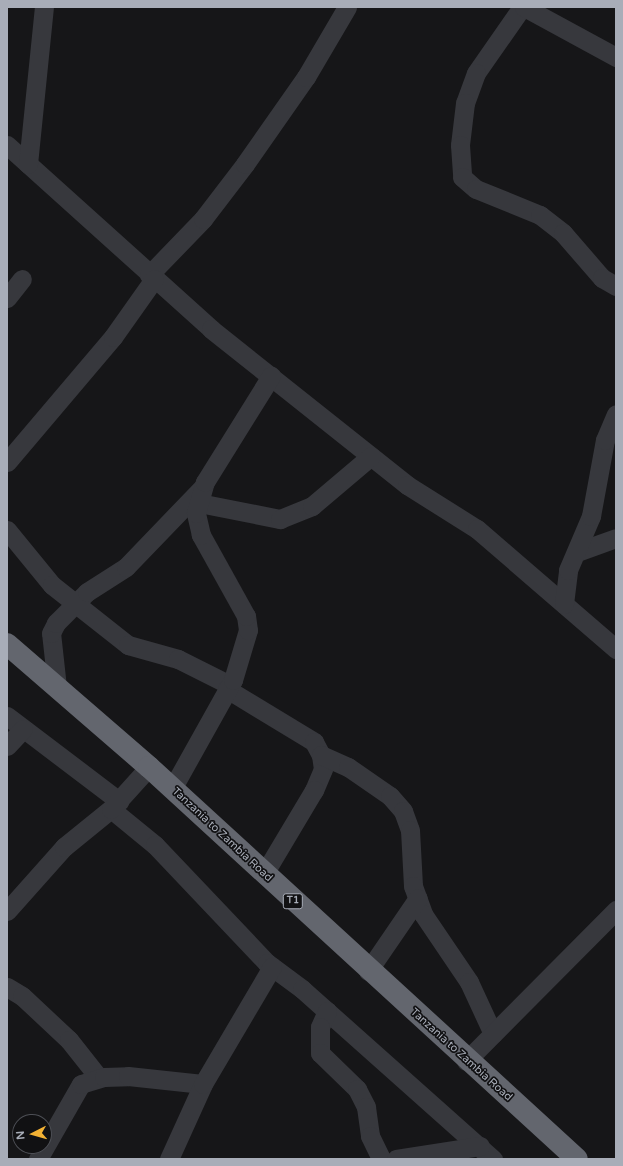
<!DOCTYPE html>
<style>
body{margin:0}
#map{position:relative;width:623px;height:1166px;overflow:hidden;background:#161618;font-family:"Varela Round",sans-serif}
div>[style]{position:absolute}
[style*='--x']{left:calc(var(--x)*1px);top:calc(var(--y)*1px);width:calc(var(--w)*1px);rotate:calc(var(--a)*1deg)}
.street>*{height:19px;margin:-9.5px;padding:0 9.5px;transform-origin:9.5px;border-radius:9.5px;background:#37383d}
.highway>*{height:22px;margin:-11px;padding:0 11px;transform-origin:11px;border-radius:11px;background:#63666e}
span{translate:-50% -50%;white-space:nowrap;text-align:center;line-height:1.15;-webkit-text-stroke:3.5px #111113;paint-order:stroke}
.shield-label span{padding:1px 3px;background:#111113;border:1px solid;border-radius:3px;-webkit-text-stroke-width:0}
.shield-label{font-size:10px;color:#a8adb8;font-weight:700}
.street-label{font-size:11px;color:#a8adb8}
.frame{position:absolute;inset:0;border:8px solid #a8adb8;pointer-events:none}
.north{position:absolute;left:12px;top:1114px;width:40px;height:40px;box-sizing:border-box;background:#111113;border:1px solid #4d4f55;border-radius:50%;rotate:264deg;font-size:11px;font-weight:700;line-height:16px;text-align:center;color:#a8adb8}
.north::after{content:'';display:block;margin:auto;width:14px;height:18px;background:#f2b134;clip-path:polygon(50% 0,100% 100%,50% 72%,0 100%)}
</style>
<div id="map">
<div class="street">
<div style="--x:522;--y:7;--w:80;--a:124.9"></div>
<div style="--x:476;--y:73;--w:32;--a:110"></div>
<div style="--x:465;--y:103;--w:42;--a:96.8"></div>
<div style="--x:460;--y:145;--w:32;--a:86"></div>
<div style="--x:462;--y:177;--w:18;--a:41"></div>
<div style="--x:476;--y:189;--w:69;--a:22.1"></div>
<div style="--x:540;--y:215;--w:29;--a:38"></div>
<div style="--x:563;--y:233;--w:60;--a:49.1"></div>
<div style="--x:602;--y:278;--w:16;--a:30"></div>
<div style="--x:524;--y:7;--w:105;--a:28.5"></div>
<div style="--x:7;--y:145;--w:275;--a:42"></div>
<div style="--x:211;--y:329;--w:251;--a:38.5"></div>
<div style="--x:407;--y:485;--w:83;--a:32.2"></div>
<div style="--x:477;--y:529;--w:184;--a:40.8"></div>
<div style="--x:28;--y:164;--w:158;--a:-84.2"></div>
<div style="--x:149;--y:275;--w:78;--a:-46"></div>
<div style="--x:203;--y:219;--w:69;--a:-52.6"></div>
<div style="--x:245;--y:164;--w:106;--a:-55"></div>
<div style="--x:306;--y:77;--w:81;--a:-59.6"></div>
<div style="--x:7;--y:298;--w:24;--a:-52"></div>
<div style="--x:7;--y:462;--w:164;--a:-49.7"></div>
<div style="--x:113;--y:337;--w:71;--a:-54.7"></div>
<div style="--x:199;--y:503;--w:83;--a:11.2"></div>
<div style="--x:280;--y:519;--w:35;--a:-22"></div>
<div style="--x:312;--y:506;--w:77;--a:-40.3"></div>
<div style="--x:7;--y:530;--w:71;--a:50.7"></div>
<div style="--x:52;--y:585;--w:97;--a:38.3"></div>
<div style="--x:128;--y:645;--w:52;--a:15.6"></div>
<div style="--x:178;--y:659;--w:58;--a:26.6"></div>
<div style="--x:577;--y:552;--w:41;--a:-19.7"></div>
<div style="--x:564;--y:604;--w:34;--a:-83"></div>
<div style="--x:568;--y:570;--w:59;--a:-66.9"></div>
<div style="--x:591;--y:516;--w:77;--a:-79.6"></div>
<div style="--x:605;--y:440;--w:28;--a:-67"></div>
<div style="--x:57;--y:687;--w:54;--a:-96.3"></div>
<div style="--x:51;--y:633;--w:11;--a:-63"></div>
<div style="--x:56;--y:623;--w:44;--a:-45"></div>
<div style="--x:87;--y:592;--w:46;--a:-32.7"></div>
<div style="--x:126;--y:567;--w:111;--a:-46.1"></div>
<div style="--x:227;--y:689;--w:102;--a:31.3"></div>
<div style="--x:314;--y:742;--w:15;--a:62"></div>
<div style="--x:321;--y:755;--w:14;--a:82"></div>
<div style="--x:323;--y:769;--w:23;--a:113"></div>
<div style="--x:314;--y:790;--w:98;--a:120.8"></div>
<div style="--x:7;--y:716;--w:141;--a:37.2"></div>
<div style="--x:7;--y:746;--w:23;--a:-47"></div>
<div style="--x:321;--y:755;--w:30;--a:24"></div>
<div style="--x:348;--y:767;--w:51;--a:34.6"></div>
<div style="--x:390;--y:796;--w:20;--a:49"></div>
<div style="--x:403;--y:811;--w:20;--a:70"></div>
<div style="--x:410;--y:830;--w:56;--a:86.9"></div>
<div style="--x:413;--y:886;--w:30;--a:70"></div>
<div style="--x:423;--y:914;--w:82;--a:55.9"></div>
<div style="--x:469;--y:982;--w:57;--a:65.2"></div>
<div style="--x:172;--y:789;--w:125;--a:-60.8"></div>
<div style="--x:233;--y:680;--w:52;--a:-73.3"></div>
<div style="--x:248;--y:630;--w:14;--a:-98"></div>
<div style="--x:246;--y:616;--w:93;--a:-119.1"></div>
<div style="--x:201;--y:535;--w:23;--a:-103"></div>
<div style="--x:196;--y:513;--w:32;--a:-74"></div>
<div style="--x:205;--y:482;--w:125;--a:-58.1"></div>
<div style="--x:111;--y:809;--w:57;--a:39.3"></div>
<div style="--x:155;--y:845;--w:163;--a:46.5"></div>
<div style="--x:267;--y:963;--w:44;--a:36.6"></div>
<div style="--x:302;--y:989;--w:256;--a:41.7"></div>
<div style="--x:7;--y:911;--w:86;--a:-48.3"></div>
<div style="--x:64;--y:847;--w:60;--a:-39"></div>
<div style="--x:111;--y:809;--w:57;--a:-47.9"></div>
<div style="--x:368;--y:971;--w:88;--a:-55.6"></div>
<div style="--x:7;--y:987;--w:17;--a:31"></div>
<div style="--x:22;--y:996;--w:64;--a:43.1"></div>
<div style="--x:69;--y:1040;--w:48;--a:51.7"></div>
<div style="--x:327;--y:1011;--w:17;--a:114"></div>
<div style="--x:320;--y:1027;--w:26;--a:90"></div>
<div style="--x:320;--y:1053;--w:52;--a:44.2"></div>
<div style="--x:357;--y:1089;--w:20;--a:63"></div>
<div style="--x:366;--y:1107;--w:29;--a:82"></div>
<div style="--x:370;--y:1136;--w:25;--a:64"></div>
<div style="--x:466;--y:1061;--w:213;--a:-45.2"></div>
<div style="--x:38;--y:1159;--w:86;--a:-60.2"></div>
<div style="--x:81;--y:1084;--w:24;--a:-17"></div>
<div style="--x:104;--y:1077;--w:24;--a:-2"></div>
<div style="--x:128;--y:1076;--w:75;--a:6.1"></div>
<div style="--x:169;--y:1159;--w:82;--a:-65.6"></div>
<div style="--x:203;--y:1084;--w:136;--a:-59.5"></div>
<div style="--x:396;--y:1159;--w:85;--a:-8.8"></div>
</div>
<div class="highway">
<div style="--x:7;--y:644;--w:188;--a:40.9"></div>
<div style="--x:149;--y:767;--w:580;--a:42.49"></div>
</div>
<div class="shield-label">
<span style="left:293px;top:901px">T1</span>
</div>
<div class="street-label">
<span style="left:222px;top:835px;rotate:43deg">Tanzania to Zambia Road</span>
<span style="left:461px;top:1055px;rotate:42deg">Tanzania to Zambia Road</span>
</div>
<div class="frame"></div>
<div class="north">N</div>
</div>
